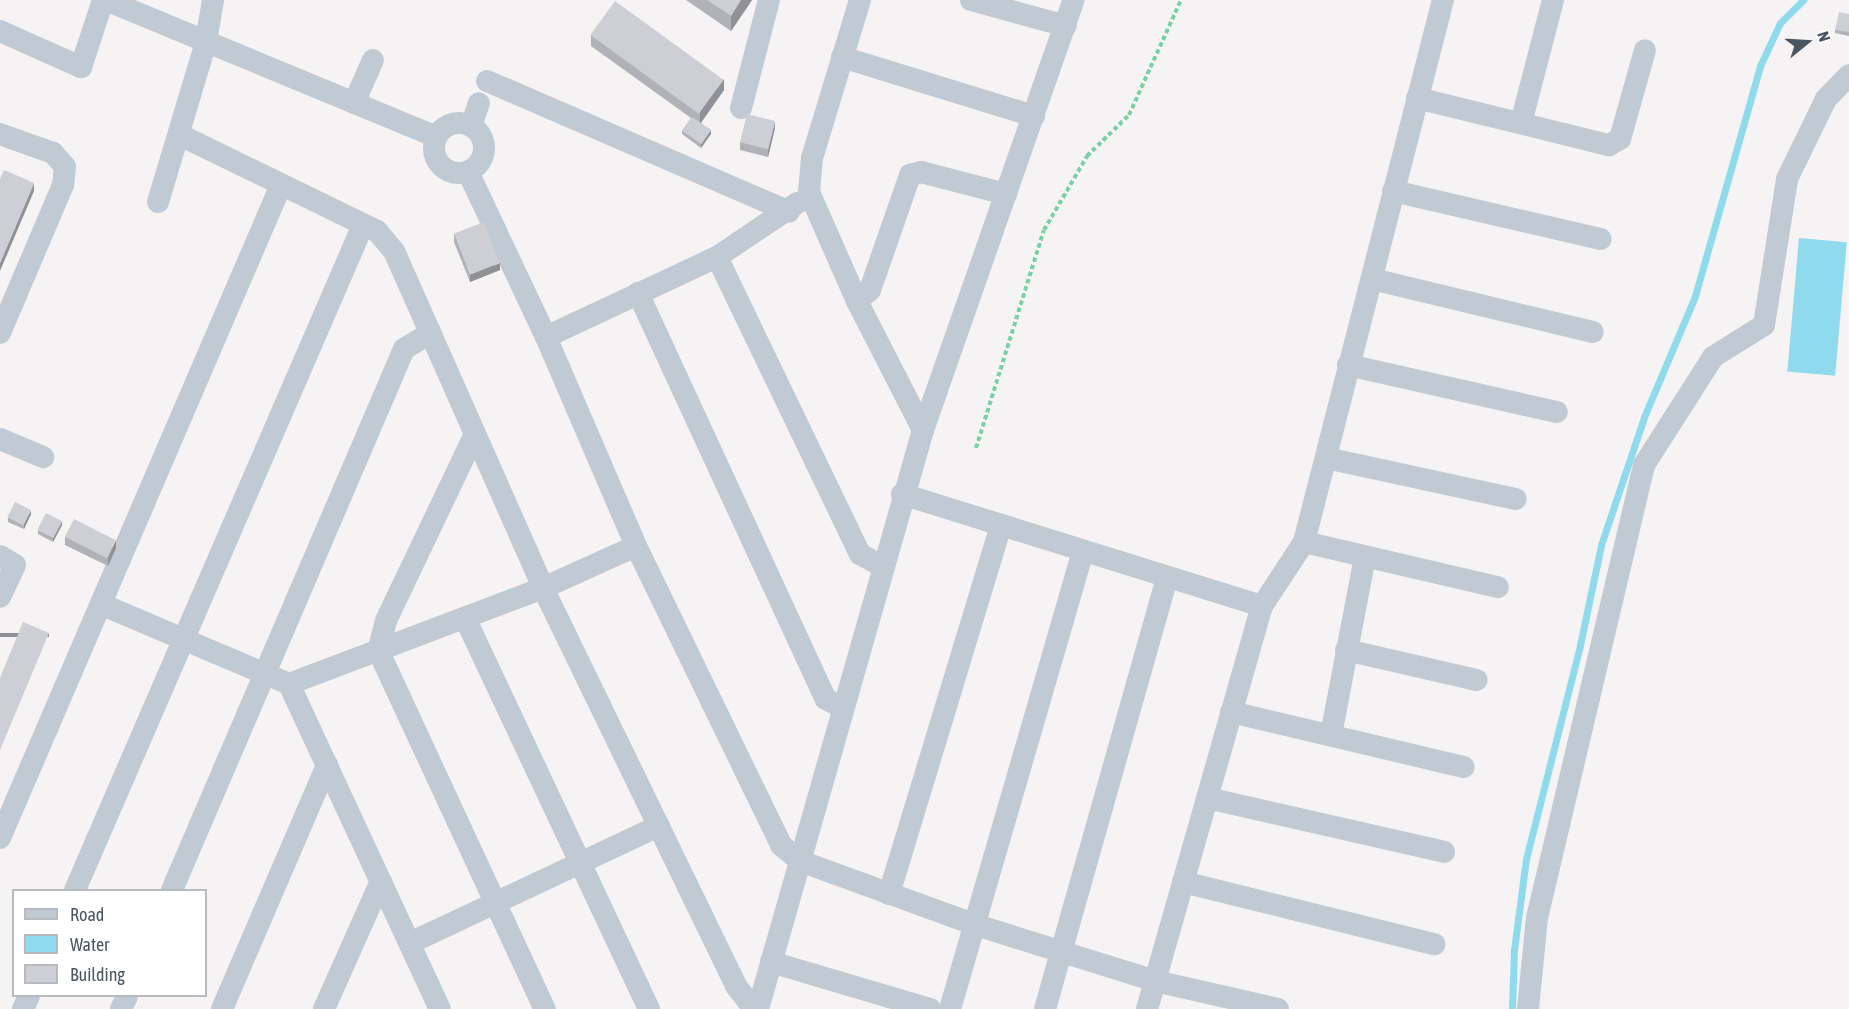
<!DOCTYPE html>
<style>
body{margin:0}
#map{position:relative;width:1849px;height:1009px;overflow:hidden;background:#f5f3f3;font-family:"Asap Condensed",sans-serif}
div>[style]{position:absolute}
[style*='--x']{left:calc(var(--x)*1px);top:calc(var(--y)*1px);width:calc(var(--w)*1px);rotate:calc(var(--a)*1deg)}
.water>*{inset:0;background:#90daee;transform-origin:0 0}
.stream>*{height:7px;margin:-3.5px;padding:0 3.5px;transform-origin:3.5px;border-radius:3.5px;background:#90daee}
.path>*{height:4px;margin-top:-2px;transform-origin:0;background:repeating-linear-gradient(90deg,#7ad0a6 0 4.5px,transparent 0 7.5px)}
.minor>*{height:22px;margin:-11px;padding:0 11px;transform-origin:11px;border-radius:11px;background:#c1cad2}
.minor>.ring{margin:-11px;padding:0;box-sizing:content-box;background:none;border:22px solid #c1cad2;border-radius:50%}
.wall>*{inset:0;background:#b0b2b7}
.shaded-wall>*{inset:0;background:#909195;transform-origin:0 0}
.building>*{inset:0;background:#cdcfd5;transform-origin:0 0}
span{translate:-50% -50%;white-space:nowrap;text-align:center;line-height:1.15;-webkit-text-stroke:4.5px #fff;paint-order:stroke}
.legend{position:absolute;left:12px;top:889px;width:195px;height:108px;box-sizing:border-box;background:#fff;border:2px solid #b7bbc0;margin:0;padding:8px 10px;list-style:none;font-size:18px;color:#4a5661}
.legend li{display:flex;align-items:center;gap:12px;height:30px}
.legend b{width:30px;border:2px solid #b7bbc0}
.north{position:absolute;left:1777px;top:12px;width:60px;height:60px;-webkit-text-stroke:4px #fff;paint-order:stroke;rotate:72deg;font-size:16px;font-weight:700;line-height:24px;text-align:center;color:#4a5661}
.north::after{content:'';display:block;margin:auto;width:21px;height:27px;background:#4a5661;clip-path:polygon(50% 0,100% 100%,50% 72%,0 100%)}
</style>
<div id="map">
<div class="water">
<div style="left:1799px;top:238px;width:48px;height:134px;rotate:5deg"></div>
</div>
<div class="stream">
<div style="--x:1512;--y:1009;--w:59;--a:-88.1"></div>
<div style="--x:1514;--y:950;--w:92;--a:-82.5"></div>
<div style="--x:1526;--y:859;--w:221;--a:-75.8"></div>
<div style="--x:1580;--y:645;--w:102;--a:-78.1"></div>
<div style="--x:1601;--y:545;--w:135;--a:-71.4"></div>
<div style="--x:1644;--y:417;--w:131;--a:-67.1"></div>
<div style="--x:1695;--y:296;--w:239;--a:-74.2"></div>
<div style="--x:1760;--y:66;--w:47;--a:-65.1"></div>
<div style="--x:1780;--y:23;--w:33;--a:-45"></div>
</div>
<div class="path">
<div style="--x:976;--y:448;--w:228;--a:-72.7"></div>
<div style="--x:1044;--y:230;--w:86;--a:-59.8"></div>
<div style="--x:1087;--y:156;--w:59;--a:-44.3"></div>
<div style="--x:1129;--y:115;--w:126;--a:-65.7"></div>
</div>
<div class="minor">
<div style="--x:106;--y:0;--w:357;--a:22.5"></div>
<div style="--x:971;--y:0;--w:98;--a:15.3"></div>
<div style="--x:0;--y:31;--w:89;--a:24"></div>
<div style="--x:81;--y:67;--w:71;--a:-71.8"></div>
<div style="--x:842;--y:57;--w:201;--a:17.1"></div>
<div style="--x:487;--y:81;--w:329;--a:23.4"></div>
<div style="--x:1417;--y:98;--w:198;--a:13.8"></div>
<div style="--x:1609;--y:145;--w:13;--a:-29"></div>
<div style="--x:1620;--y:139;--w:92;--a:-74.3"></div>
<div style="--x:354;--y:103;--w:47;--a:-66.2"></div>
<div style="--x:741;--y:108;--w:112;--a:-75.5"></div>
<div class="ring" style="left:434px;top:123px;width:28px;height:28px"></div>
<div style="--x:1521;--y:123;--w:127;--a:-75.4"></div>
<div style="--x:471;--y:126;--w:24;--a:-71"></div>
<div style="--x:0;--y:134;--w:56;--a:19.7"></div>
<div style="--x:53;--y:153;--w:18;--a:49"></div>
<div style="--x:65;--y:167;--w:18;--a:96"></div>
<div style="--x:63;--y:185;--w:161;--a:113.1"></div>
<div style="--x:180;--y:135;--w:219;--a:26"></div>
<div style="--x:377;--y:231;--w:26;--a:50"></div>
<div style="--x:394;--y:251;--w:368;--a:66.1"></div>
<div style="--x:543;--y:588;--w:442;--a:64.1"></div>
<div style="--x:736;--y:986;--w:29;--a:52"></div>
<div style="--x:468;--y:172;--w:183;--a:64.7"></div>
<div style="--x:546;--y:337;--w:228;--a:66.7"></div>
<div style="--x:636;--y:546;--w:332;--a:64.1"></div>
<div style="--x:781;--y:845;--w:25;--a:40"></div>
<div style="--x:800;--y:861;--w:184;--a:20"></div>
<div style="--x:973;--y:924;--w:191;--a:17.4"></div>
<div style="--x:1155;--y:981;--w:390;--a:-74.1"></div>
<div style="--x:1393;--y:191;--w:213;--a:13"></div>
<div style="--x:158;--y:202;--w:167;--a:-73.3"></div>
<div style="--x:206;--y:42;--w:43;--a:-80.5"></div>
<div style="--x:717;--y:257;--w:330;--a:64.3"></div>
<div style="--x:860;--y:554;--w:25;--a:29"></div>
<div style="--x:1372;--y:279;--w:227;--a:13.5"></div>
<div style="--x:638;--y:293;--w:447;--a:65.2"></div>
<div style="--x:826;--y:699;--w:18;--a:29"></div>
<div style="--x:857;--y:301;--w:17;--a:-40"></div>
<div style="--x:870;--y:290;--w:122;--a:-70.8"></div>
<div style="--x:910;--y:175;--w:11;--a:-15"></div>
<div style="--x:921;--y:172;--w:88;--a:14.5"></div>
<div style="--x:546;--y:337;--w:189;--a:-25.1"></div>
<div style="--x:717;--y:257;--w:97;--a:-34"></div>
<div style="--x:1348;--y:365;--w:214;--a:12.7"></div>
<div style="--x:923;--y:430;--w:456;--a:-70.7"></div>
<div style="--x:475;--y:434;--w:207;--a:115.5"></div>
<div style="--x:386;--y:621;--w:30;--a:105"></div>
<div style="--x:378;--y:650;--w:396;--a:65.1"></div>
<div style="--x:0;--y:439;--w:47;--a:22.7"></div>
<div style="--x:1326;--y:458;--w:194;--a:12.2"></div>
<div style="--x:902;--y:494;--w:377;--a:17.3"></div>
<div style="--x:1262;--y:606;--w:77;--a:-56.7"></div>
<div style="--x:1304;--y:542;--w:560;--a:-75.62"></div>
<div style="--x:1304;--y:542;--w:199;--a:13.1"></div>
<div style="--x:0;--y:556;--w:17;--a:31"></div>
<div style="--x:15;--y:565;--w:35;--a:115"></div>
<div style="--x:103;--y:605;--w:202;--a:23"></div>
<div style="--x:289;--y:684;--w:272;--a:-20.7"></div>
<div style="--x:543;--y:588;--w:102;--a:-24.3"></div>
<div style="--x:465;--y:618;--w:432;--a:64.8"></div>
<div style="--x:1346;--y:650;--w:134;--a:12.9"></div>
<div style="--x:289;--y:684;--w:358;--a:65.1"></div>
<div style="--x:1231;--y:712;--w:239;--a:13.3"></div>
<div style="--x:1331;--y:735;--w:181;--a:-79.2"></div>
<div style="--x:1207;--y:798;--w:243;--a:12.8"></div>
<div style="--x:0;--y:838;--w:711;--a:-66.72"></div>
<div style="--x:1183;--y:882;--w:259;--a:13.9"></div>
<div style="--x:75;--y:890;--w:725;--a:-66.58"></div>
<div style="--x:172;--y:890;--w:589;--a:-66.79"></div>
<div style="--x:404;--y:349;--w:31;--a:-31"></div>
<div style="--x:889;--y:894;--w:385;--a:-73.1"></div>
<div style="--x:410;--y:943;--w:275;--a:-25.2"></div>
<div style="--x:771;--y:962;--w:166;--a:16.5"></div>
<div style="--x:23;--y:1009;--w:14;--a:-65"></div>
<div style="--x:121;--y:1009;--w:14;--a:-65"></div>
<div style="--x:222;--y:1009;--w:266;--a:-66.7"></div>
<div style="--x:324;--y:1009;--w:140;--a:-66"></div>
<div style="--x:758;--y:1009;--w:602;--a:-74.09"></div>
<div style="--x:923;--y:430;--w:145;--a:-117.1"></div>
<div style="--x:857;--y:301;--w:119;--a:-113.8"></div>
<div style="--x:809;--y:192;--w:34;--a:-85"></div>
<div style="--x:812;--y:158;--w:165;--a:-73.1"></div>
<div style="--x:950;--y:1009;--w:476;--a:-73.8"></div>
<div style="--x:1045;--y:1009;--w:448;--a:-74.2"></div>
<div style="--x:1147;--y:1009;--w:29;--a:-74"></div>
<div style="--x:1155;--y:981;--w:126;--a:12.8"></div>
<div style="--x:1528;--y:1009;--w:91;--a:-84.4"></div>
<div style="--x:1537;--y:918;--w:465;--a:-76.7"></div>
<div style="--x:1644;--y:465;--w:128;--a:-57.4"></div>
<div style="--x:1713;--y:357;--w:60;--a:-32.1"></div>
<div style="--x:1764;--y:325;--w:148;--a:-81"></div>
<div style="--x:1787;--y:179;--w:89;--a:-64"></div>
<div style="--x:1826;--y:99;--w:33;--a:-46"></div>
</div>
<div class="wall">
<div style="clip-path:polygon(686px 0,752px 0,731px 31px)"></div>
<div style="clip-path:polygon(1849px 14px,1849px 36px,1835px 33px,1835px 30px)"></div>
<div style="clip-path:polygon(591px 35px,724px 90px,701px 123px,711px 134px,701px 148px,682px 134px,682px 131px,691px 118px,591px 46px)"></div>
<div style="clip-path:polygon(775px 128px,768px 157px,740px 150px,740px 142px)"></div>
<div style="clip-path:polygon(454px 234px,500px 270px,470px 282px,454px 242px)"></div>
<div style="clip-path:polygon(31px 514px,24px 529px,8px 522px,8px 518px)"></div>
<div style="clip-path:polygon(62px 525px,53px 542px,38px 534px,38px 530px)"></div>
<div style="clip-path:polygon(65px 537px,116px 548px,108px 566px,65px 545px)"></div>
</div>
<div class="shaded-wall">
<div style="clip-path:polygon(741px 0,752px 0,731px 31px,731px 16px)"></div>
<div style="clip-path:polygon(724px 79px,724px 90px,700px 124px,700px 112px)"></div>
<div style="clip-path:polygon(775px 121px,775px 128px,768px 157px,768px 150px)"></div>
<div style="clip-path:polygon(711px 130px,711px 134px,701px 148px,701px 144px)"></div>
<div style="clip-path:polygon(34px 183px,34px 191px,0 271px,0 263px)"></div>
<div style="clip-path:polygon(500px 263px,500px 270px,470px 282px,470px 275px)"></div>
<div style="clip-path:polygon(31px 510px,31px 514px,24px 529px,24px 525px)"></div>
<div style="clip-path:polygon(62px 521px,62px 525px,53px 542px,53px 538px)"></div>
<div style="clip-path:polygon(116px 540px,116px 548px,108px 566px,108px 558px)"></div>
<div style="left:49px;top:633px;width:4px;height:127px;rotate:90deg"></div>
</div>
<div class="building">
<div style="clip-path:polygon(707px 0,741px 0,731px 16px)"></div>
<div style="left:615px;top:1px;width:134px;height:42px;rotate:36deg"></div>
<div style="clip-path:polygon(1839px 12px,1849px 14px,1849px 32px,1835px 30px)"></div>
<div style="left:747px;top:114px;width:29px;height:29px;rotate:14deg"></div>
<div style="left:692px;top:117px;width:23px;height:17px;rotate:34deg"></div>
<div style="clip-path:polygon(4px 170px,34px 183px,0 263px,0 179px)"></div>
<div style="left:484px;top:222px;width:44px;height:32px;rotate:69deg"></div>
<div style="left:15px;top:502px;width:18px;height:17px;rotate:27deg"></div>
<div style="left:46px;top:513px;width:18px;height:19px;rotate:27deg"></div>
<div style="left:74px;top:519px;width:47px;height:20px;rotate:27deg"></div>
<div style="clip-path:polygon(23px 622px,49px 633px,0 750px,0 678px)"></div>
</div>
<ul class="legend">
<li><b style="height:8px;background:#c1cad2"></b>Road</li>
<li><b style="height:16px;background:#90daee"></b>Water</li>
<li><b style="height:16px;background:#cdcfd5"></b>Building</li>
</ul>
<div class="north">N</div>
</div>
